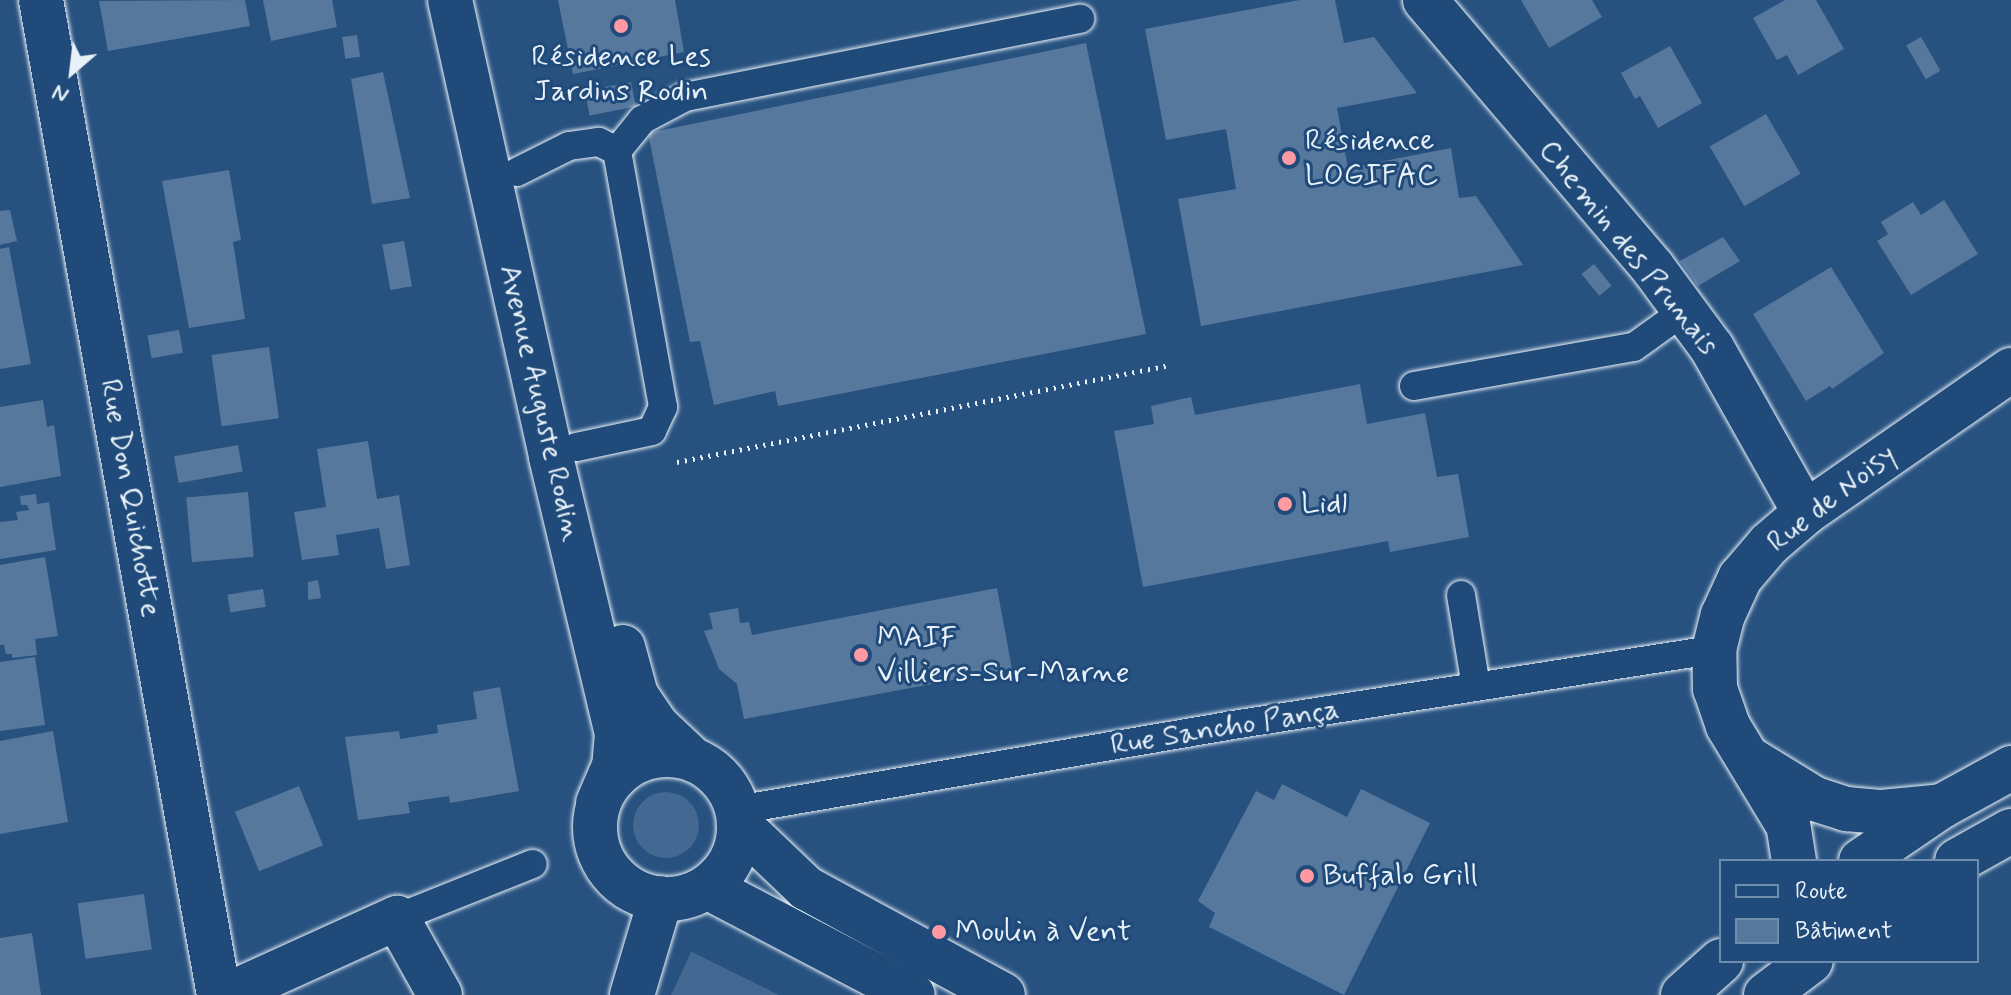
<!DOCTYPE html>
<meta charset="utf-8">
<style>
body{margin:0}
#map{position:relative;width:2011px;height:995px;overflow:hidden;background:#27517f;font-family:Mynerve,sans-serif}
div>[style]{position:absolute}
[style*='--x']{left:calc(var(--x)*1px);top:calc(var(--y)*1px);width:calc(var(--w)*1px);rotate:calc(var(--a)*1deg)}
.green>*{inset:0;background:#436891}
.round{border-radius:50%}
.building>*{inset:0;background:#57789d;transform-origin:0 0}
.path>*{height:5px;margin-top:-2.5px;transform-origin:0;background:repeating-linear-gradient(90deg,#e8f1f8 0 2px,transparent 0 8px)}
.roads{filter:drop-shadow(0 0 2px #e8f1f8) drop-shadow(0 0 2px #e8f1f8)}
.service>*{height:28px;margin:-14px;padding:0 14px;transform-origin:14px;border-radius:14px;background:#1f4a7a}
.minor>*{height:44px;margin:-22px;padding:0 22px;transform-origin:22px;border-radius:22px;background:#1f4a7a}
.minor>.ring{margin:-22px;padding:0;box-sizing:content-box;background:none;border:44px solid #1f4a7a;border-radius:50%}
.secondary>*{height:44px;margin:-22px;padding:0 22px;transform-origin:22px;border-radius:22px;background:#1f4a7a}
.dots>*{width:22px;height:22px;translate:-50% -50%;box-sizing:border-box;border:4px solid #1f4a7a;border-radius:50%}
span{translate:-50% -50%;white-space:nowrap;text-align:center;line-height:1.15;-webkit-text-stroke:6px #1f4a7a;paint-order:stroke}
.poi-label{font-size:30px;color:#e8f1f8}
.left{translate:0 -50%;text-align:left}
.street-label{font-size:30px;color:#e8f1f8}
.legend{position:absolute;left:1719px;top:859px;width:260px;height:104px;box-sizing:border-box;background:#1f4a7a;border:2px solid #6f8dac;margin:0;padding:10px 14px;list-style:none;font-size:24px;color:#e8f1f8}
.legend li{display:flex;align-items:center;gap:16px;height:40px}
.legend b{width:40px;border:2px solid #6f8dac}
.north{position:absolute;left:32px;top:32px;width:80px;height:80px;-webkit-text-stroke:6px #1f4a7a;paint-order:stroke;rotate:208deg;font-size:22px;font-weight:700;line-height:32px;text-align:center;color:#e8f1f8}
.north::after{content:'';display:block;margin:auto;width:28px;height:36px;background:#e8f1f8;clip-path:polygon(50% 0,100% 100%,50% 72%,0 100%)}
</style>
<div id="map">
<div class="green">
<div class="round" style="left:633px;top:792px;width:66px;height:66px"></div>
<div style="clip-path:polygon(691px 952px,692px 952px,779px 995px,671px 995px)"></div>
</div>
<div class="building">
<div style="clip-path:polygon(245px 0,250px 26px,108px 51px,99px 1px)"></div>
<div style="clip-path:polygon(263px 0,332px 0,337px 27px,271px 41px)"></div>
<div style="clip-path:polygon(558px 0,675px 0,684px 52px,573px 74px)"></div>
<div style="clip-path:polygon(1300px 0,1335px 0,1344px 43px,1374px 37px,1417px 93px,1337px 108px,1348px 168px,1451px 148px,1459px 198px,1476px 196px,1523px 265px,1201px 326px,1178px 199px,1236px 189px,1226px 129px,1166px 140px,1145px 29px)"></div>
<div style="clip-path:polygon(1521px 0,1592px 0,1602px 17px,1549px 48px)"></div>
<div style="clip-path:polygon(1785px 0,1816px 0,1844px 49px,1798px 75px,1787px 55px,1777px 60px,1753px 18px)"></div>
<div style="left:357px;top:35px;width:22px;height:15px;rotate:82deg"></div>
<div style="left:1921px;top:37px;width:39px;height:17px;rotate:60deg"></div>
<div style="clip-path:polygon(1086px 43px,1146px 334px,778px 406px,775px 391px,714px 405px,700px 341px,690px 342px,648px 133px)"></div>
<div style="clip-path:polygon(1670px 46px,1702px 103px,1658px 128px,1640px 96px,1635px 99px,1621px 73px)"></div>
<div style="clip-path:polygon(383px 72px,410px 198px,372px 204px,351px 79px)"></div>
<div style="left:631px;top:82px;width:25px;height:47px;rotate:79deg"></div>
<div style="left:1766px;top:114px;width:69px;height:65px;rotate:60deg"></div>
<div style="clip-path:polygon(229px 170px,241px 240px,233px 242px,245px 319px,189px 328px,162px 181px)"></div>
<div style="clip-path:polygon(1944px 200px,1978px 254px,1911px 295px,1877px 241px,1888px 234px,1881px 222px,1913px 202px,1921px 215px)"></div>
<div style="clip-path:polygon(10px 210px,17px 241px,0 245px,0 211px)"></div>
<div style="clip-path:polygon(1723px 237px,1740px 261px,1698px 286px,1680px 261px)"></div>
<div style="left:404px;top:241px;width:46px;height:22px;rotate:80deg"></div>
<div style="clip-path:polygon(9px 247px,31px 364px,0 369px,0 249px)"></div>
<div style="left:1594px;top:264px;width:28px;height:16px;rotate:51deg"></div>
<div style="clip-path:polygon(1831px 267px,1884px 353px,1832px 389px,1830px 386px,1806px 401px,1753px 314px)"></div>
<div style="left:179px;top:330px;width:23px;height:32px;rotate:80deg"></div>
<div style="left:269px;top:347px;width:72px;height:58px;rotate:82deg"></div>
<div style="clip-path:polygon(1360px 384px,1367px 424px,1425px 413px,1437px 477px,1458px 474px,1469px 537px,1390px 552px,1388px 541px,1143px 587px,1114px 431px,1154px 424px,1151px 406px,1191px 397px,1195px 415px)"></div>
<div style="clip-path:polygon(43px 400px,47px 427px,54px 425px,61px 476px,0 487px,0 407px)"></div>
<div style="clip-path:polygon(368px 441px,377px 499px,399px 495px,410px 565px,386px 569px,379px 528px,336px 535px,339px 555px,302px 560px,294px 512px,326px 507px,317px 449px)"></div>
<div style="left:238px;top:445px;width:27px;height:65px;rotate:80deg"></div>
<div style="left:248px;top:492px;width:65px;height:62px;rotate:85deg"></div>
<div style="clip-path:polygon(36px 494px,37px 504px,49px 502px,56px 550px,0 559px,0 522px,18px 520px,16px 512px,29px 510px,27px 505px,21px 505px,20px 496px)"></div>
<div style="clip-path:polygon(45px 557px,58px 636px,35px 639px,37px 655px,12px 658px,12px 654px,6px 654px,4px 645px,0 645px,0 565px)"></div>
<div style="clip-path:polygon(318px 580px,321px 598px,308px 600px,308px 582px)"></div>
<div style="clip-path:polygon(997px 588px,1012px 669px,744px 719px,737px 684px,719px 669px,704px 631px,713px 629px,709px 613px,738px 608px,740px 623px,749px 622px,752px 635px)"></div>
<div style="left:263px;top:589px;width:18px;height:36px;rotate:81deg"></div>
<div style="clip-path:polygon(35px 657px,45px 725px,0 731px,0 662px)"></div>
<div style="clip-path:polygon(500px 687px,519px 791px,450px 803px,449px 796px,408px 802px,410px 813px,358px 820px,345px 737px,399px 731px,400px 739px,438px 733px,437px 725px,477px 719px,473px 692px)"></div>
<div style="clip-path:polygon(53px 731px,68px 822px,0 834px,0 741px)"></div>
<div style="clip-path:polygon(1282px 784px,1347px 817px,1361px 789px,1430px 823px,1344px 995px,1209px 927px,1215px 913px,1198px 901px,1256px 791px,1274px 800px)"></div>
<div style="left:299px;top:786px;width:64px;height:69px;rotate:68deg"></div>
<div style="left:144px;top:894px;width:56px;height:67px;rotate:82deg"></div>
<div style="clip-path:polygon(32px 933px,41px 995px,0 995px,0 938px)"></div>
</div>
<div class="path">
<div style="--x:677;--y:462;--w:502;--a:-11.13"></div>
</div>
<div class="roads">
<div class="service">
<div style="--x:617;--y:151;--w:40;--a:-51"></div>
<div style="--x:642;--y:120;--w:49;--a:-28.1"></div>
<div style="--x:685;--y:97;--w:403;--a:-11.2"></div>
<div style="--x:517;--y:172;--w:58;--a:-26.6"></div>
<div style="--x:569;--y:146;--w:30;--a:-8"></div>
<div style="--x:599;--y:142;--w:20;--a:27"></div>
<div style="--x:617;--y:151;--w:260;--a:79.8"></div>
<div style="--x:663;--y:407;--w:26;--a:115"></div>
<div style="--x:652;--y:431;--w:77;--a:168"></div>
<div style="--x:1414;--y:386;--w:223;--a:-10.1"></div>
<div style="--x:1634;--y:347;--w:62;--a:-35.8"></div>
<div style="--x:1461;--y:595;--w:93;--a:80.7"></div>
<div style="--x:737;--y:810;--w:503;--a:-9.72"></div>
<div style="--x:1233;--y:725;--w:487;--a:-8.9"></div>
<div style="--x:397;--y:918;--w:146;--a:-21.7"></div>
</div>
<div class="minor">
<div style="--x:41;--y:0;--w:1011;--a:79.86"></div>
<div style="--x:450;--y:0;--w:468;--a:77.5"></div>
<div style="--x:551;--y:457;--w:285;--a:76.6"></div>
<div style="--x:617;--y:734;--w:32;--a:95"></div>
<div style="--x:614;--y:766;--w:40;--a:113.4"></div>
<div style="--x:1425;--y:0;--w:352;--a:49.6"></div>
<div style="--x:1653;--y:268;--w:99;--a:53.6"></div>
<div style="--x:1712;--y:348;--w:189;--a:60.6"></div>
<div style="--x:623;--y:647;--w:50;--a:74.8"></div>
<div style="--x:636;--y:695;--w:36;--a:56"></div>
<div style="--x:656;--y:725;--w:48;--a:43.3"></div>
<div class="ring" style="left:595px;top:755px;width:100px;height:100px"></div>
<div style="--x:1753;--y:761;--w:73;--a:31.5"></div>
<div style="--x:1815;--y:799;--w:33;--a:18"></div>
<div style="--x:1846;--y:809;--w:36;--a:5"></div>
<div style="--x:1882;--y:812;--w:60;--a:-5.7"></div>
<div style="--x:739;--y:824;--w:93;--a:43.7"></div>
<div style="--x:806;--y:888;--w:224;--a:28.5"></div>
<div style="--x:1794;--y:861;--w:36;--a:-99"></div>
<div style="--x:1788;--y:825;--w:116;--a:-121.2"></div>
<div style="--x:1728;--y:726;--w:39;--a:-109"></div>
<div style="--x:1715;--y:689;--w:39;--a:-91"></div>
<div style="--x:1714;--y:650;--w:36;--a:-76"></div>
<div style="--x:1723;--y:615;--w:41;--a:-65.3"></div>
<div style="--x:1740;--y:578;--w:45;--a:-49.5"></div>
<div style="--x:1769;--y:544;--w:48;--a:-40.7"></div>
<div style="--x:1805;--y:513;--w:251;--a:-34.8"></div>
<div style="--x:709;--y:888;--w:230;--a:27.7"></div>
<div style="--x:227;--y:995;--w:187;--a:-24.4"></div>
<div style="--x:397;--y:918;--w:88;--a:60.8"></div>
<div style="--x:632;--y:995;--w:101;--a:-73.4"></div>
</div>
<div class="secondary">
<div style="--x:1861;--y:861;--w:98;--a:-34.2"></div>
<div style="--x:1942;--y:806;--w:79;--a:-28.8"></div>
<div style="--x:1957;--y:861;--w:62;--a:-29.1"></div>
<div style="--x:1683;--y:995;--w:51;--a:-41.8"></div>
<div style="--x:1766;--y:995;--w:56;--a:-37.1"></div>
</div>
</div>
<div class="dots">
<div style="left:621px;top:26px;background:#ff9aa2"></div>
<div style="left:1289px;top:158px;background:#ff9aa2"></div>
<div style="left:1285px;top:504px;background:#ff9aa2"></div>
<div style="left:861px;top:655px;background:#ff9aa2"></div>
<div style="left:1307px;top:876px;background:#ff9aa2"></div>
<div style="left:939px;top:932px;background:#ff9aa2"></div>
</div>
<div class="poi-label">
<span style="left:621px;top:74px">Résidence Les<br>Jardins Rodin</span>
<span class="left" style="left:1305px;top:158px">Résidence<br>LOGIFAC</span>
<span class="left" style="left:1301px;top:504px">Lidl</span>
<span class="left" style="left:877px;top:655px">MAIF<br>Villiers-Sur-Marne</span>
<span class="left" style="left:1323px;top:876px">Buffalo Grill</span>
<span class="left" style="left:955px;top:932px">Moulin à Vent</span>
</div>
<div class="street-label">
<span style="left:1628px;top:248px;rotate:51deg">Chemin des Prunais</span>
<span style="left:540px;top:403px;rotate:77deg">Avenue Auguste Rodin</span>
<span style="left:130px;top:498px;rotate:80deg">Rue Don Quichotte</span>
<span style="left:1832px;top:499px;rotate:-38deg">Rue de Noisy</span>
<span style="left:1225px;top:728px;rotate:-9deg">Rue Sancho Pança</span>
</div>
<ul class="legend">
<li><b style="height:10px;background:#1f4a7a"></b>Route</li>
<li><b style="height:22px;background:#57789d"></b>Bâtiment</li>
</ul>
<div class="north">N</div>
</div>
